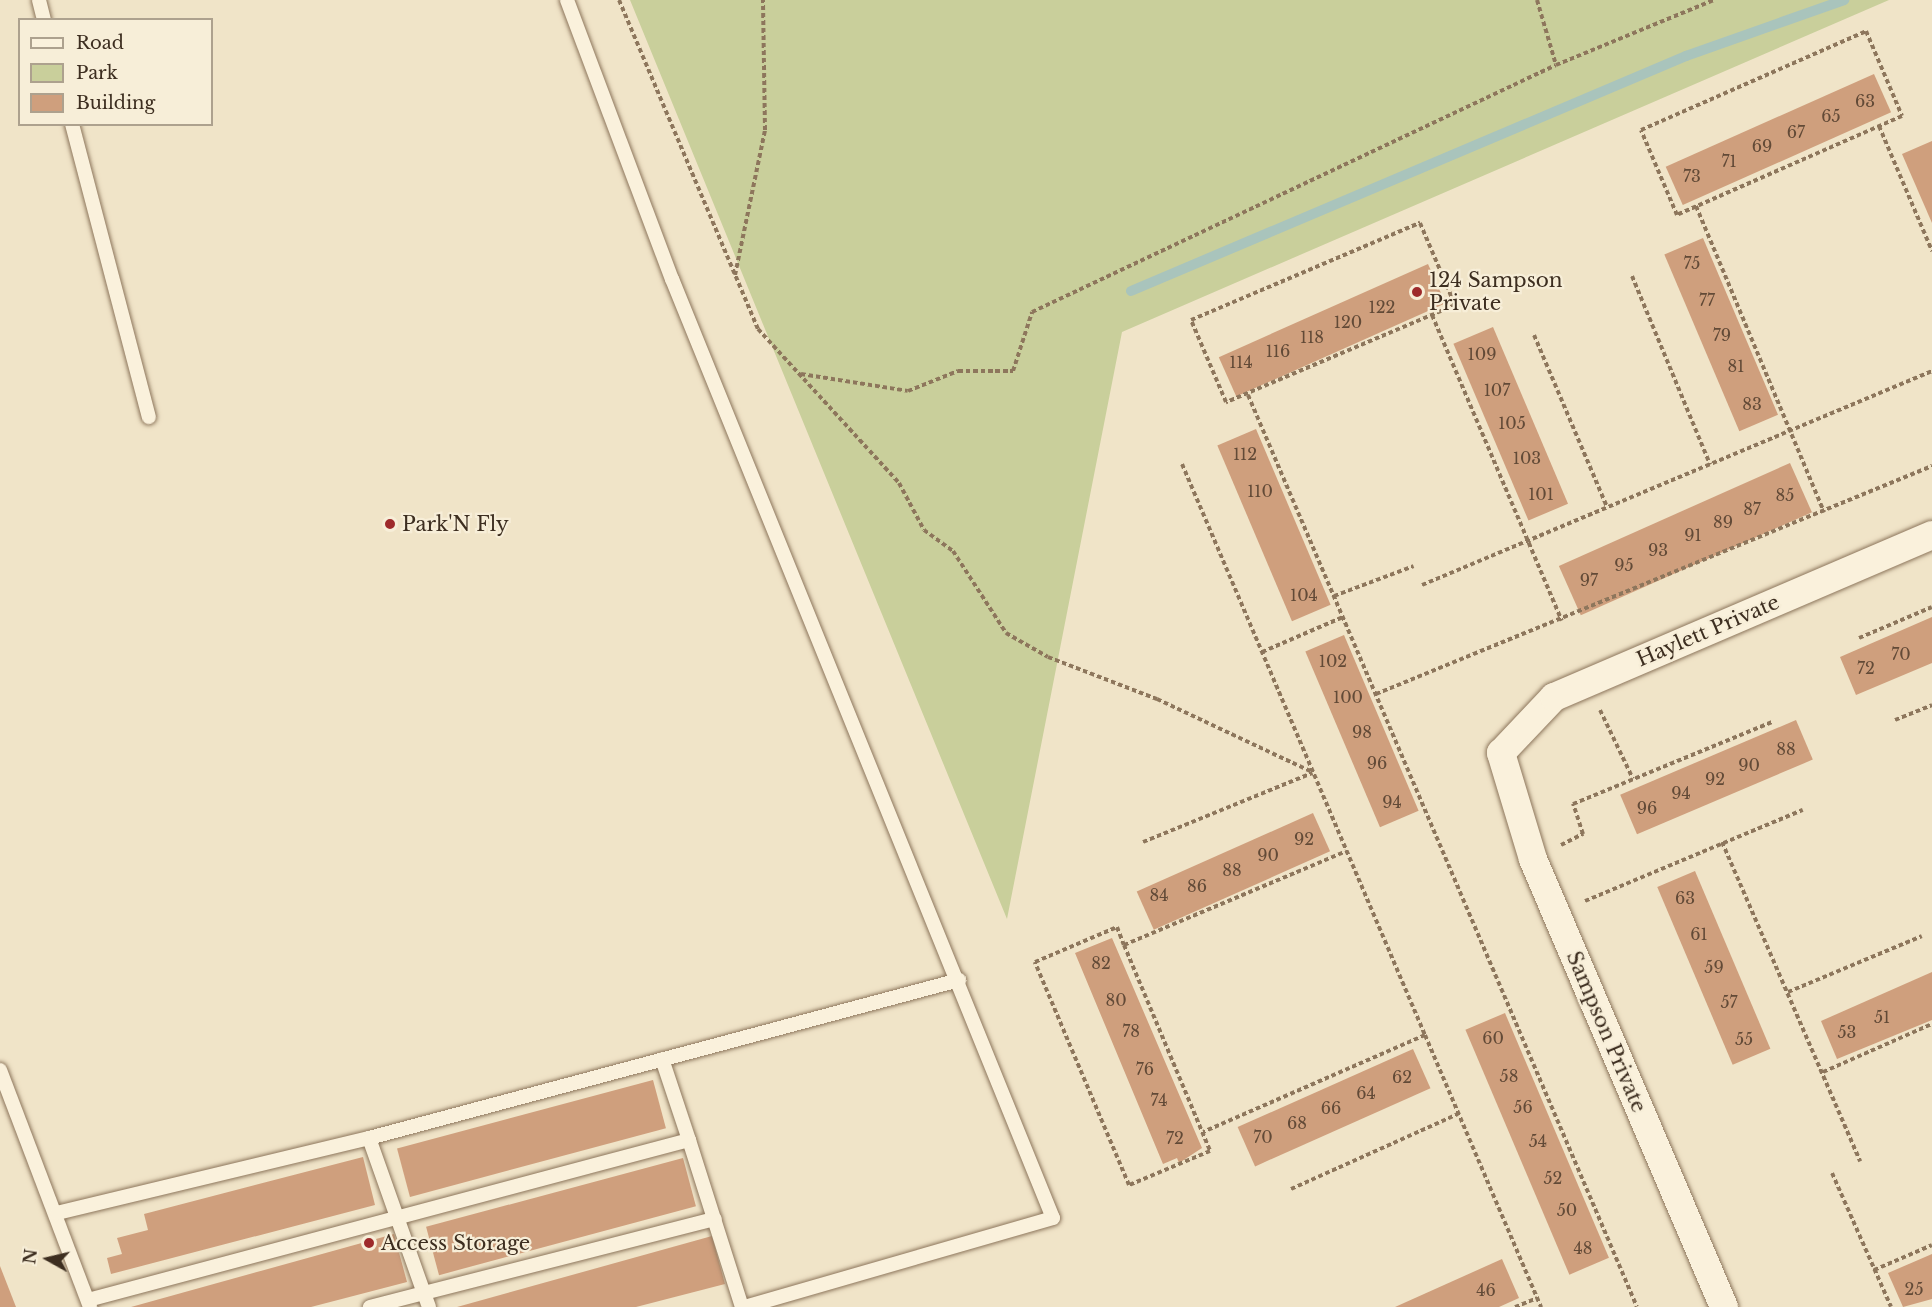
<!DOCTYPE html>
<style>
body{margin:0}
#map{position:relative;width:1932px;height:1307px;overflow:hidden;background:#f0e4c8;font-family:"Libre Baskerville",serif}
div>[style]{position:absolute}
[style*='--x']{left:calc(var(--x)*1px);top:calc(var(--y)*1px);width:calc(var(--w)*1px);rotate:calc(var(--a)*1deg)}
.green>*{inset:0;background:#c9cf9b}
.stream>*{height:10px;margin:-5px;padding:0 5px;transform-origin:5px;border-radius:5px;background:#a9c4bc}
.building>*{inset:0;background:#cf9f7d;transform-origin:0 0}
.path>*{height:4px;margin-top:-2px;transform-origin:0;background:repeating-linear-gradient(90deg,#8d765c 0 4.5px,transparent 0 7.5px)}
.roads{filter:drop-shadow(0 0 2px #8d765c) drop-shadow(0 0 2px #8d765c)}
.service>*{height:14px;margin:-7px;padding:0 7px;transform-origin:7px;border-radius:7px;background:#faf1dc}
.minor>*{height:28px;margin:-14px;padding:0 14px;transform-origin:14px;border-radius:14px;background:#faf1dc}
.dots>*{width:16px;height:16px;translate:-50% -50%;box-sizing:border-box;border:3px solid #f7eed8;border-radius:50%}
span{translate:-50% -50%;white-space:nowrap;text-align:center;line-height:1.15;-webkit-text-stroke:4.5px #f7eed8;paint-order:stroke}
.number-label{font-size:16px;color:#624a37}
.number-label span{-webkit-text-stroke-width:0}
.poi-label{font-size:20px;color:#3d2e20}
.left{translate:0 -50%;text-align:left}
.street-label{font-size:20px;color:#3d2e20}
.legend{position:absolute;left:18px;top:18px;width:195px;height:108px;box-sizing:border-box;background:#f7eed8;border:2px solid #ada18e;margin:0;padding:8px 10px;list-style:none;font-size:18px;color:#3d2e20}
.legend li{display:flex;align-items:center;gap:12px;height:30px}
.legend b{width:30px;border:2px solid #ada18e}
.north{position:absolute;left:18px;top:1229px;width:60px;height:60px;-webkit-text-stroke:4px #f7eed8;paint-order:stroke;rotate:278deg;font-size:16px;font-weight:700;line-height:24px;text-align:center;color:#3d2e20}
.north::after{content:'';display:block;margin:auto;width:21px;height:27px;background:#3d2e20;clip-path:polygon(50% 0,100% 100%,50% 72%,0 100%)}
</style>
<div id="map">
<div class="green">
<div style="clip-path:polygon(630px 0,1889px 0,1122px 332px,1007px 919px)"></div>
</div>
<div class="stream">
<div style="--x:1131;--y:291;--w:603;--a:-22.95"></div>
<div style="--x:1686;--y:56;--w:168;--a:-19.5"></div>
</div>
<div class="building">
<div style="left:1874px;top:74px;width:42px;height:228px;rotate:66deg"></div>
<div style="clip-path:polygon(1932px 141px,1932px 223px,1902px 154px)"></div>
<div style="left:1703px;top:238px;width:192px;height:42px;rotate:67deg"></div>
<div style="left:1428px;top:264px;width:43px;height:229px;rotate:66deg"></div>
<div style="left:1493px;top:327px;width:192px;height:43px;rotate:67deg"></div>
<div style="left:1256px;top:429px;width:191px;height:42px;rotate:67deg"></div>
<div style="left:1790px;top:463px;width:54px;height:253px;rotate:66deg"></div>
<div style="clip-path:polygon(1932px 617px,1932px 663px,1856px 695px,1840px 657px)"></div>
<div style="left:1344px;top:635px;width:191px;height:42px;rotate:67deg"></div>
<div style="left:1796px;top:720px;width:43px;height:191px;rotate:67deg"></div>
<div style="left:1313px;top:813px;width:42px;height:193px;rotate:66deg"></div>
<div style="left:1695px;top:871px;width:193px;height:41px;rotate:67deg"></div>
<div style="clip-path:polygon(1112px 938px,1202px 1148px,1179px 1163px,1177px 1158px,1163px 1164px,1075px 953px)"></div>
<div style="clip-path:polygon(1932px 972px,1932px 1020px,1837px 1059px,1821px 1021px)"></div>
<div style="left:1505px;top:1013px;width:266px;height:43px;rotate:67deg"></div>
<div style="left:1413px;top:1049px;width:43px;height:192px;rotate:66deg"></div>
<div style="left:653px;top:1080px;width:50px;height:265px;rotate:75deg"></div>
<div style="clip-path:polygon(363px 1157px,375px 1205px,111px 1274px,107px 1258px,122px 1254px,117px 1238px,148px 1230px,144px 1214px)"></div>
<div style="left:683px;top:1158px;width:50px;height:266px;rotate:75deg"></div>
<div style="clip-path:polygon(394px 1234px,407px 1282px,311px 1307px,131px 1307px)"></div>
<div style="clip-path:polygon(712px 1236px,725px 1284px,636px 1307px,457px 1307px)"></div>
<div style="clip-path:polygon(1932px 1254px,1932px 1299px,1903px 1307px,1888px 1273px)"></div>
<div style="clip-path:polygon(1502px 1259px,1519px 1298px,1499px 1307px,1395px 1307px)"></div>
<div style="clip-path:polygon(0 1266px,16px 1307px,0 1307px)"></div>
</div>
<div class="path">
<div style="--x:619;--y:0;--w:357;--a:67.1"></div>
<div style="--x:758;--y:329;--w:209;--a:47.5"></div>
<div style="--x:899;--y:483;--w:53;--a:62"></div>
<div style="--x:924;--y:530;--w:36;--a:36"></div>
<div style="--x:953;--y:551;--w:98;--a:57.1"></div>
<div style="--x:1006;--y:633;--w:48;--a:29.7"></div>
<div style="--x:1048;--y:657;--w:117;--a:21.1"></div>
<div style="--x:1157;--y:699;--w:171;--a:25.2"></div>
<div style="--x:1537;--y:0;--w:68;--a:73.7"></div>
<div style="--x:1866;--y:31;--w:92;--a:67"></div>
<div style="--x:1902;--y:116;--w:246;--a:156.3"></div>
<div style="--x:1677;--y:215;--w:92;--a:-113"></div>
<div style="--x:1641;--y:130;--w:246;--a:-23.7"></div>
<div style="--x:1879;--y:126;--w:136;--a:67"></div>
<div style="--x:1696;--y:206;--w:332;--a:67.3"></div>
<div style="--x:1420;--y:223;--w:89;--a:66.9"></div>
<div style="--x:1455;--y:305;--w:249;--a:157"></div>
<div style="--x:1226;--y:402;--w:89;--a:-113.1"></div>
<div style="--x:1191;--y:320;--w:249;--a:-23"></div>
<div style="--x:735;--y:275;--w:148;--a:-78.3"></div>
<div style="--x:765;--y:130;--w:130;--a:-90.9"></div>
<div style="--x:1632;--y:276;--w:204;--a:67.5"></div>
<div style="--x:1432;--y:315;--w:332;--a:67"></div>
<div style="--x:1534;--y:335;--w:187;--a:67"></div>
<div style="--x:801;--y:374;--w:108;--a:9"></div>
<div style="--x:908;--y:391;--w:54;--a:-21.8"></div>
<div style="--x:958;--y:371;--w:55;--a:0"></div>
<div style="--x:1013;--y:371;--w:62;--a:-72.1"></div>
<div style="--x:1032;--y:312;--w:579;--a:-25.24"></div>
<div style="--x:1556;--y:65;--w:171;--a:-22.4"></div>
<div style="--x:1248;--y:395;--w:991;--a:66.9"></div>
<div style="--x:1182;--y:464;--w:621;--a:66.95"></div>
<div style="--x:1425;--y:1035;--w:242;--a:156.4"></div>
<div style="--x:1422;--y:585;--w:553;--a:-22.76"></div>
<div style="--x:1334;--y:596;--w:85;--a:-20.6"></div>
<div style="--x:1859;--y:638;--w:79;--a:-23"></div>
<div style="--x:1262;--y:652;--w:88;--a:-23.4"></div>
<div style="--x:1376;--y:694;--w:601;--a:-22.3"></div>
<div style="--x:1600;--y:710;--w:76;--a:64.4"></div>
<div style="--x:1895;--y:720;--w:40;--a:-22"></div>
<div style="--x:1143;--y:842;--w:183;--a:-22.2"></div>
<div style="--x:1722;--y:842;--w:348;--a:66.6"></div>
<div style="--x:1561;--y:845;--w:25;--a:-27"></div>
<div style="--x:1583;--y:834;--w:32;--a:-108"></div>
<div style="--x:1573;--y:804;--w:215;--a:-22.4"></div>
<div style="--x:1585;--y:901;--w:236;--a:-22.7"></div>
<div style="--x:1124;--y:945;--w:223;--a:67.3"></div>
<div style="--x:1210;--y:1151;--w:88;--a:157.2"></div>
<div style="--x:1129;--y:1185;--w:242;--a:-112.9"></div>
<div style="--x:1035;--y:962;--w:89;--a:-23.1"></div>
<div style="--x:1117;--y:927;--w:19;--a:69"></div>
<div style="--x:1124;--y:945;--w:241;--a:-22.9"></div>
<div style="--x:1788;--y:992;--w:145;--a:-22.7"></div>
<div style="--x:1425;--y:1035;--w:296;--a:66.9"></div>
<div style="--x:1823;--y:1072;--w:119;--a:-23.8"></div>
<div style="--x:1832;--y:1173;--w:146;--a:66.2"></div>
<div style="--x:1291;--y:1189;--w:183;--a:-24.2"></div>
<div style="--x:1874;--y:1270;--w:63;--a:-23.3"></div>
<div style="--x:1515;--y:1307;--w:24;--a:-22"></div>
</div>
<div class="roads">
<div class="service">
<div style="--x:39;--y:0;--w:21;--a:76"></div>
<div style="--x:567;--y:0;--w:298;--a:69.4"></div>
<div style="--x:672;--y:279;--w:1013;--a:67.92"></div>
<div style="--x:1053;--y:1218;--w:321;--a:163.9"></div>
<div style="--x:72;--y:124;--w:303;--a:75.3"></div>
<div style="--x:0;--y:1070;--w:254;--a:69.2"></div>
<div style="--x:369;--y:1138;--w:164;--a:70.5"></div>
<div style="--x:424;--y:1293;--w:56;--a:165.5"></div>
<div style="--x:689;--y:1140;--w:175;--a:72.4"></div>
<div style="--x:57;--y:1213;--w:321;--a:-13.5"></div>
<div style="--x:369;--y:1138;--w:611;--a:-14.99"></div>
<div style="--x:88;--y:1300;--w:622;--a:-14.91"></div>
<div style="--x:689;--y:1140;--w:85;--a:-108.4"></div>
<div style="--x:429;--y:1307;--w:15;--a:-110"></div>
<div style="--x:424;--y:1293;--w:300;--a:-14.3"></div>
</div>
<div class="minor">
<div style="--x:1724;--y:1307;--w:487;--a:-113.1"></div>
<div style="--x:1533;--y:859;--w:111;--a:-106.8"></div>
<div style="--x:1501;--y:753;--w:77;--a:-46.6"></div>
<div style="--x:1554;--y:697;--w:411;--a:-23.2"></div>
</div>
</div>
<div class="dots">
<div style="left:1417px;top:292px;background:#9e2a2b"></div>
<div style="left:390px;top:524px;background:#9e2a2b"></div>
<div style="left:369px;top:1243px;background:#9e2a2b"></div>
</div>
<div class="number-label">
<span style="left:1865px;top:101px">63</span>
<span style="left:1831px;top:116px">65</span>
<span style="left:1796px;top:132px">67</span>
<span style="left:1762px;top:146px">69</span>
<span style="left:1729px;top:161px">71</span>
<span style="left:1692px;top:176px">73</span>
<span style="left:1692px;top:263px">75</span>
<span style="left:1707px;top:300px">77</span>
<span style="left:1382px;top:307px">122</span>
<span style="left:1348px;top:322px">120</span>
<span style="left:1722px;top:335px">79</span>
<span style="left:1312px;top:337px">118</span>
<span style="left:1278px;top:351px">116</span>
<span style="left:1482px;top:354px">109</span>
<span style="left:1241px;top:362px">114</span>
<span style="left:1736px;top:366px">81</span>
<span style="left:1497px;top:390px">107</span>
<span style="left:1752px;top:404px">83</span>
<span style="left:1512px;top:423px">105</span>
<span style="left:1245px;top:454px">112</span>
<span style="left:1527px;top:458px">103</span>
<span style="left:1260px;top:491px">110</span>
<span style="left:1541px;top:494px">101</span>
<span style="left:1785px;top:495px">85</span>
<span style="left:1752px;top:509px">87</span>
<span style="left:1723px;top:522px">89</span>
<span style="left:1693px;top:535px">91</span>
<span style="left:1658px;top:550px">93</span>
<span style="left:1624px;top:565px">95</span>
<span style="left:1589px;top:580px">97</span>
<span style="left:1304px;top:595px">104</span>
<span style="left:1901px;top:654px">70</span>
<span style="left:1333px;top:661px">102</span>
<span style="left:1866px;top:668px">72</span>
<span style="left:1348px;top:697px">100</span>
<span style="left:1362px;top:732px">98</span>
<span style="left:1786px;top:749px">88</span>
<span style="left:1377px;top:763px">96</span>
<span style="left:1749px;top:765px">90</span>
<span style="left:1715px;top:779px">92</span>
<span style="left:1681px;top:793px">94</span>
<span style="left:1392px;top:802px">94</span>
<span style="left:1647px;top:808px">96</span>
<span style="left:1304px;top:839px">92</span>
<span style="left:1268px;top:855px">90</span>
<span style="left:1232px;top:870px">88</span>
<span style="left:1197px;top:886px">86</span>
<span style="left:1159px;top:895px">84</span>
<span style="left:1685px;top:898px">63</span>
<span style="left:1699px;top:934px">61</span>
<span style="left:1101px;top:963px">82</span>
<span style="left:1714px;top:967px">59</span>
<span style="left:1116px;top:1000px">80</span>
<span style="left:1729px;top:1002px">57</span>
<span style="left:1882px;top:1017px">51</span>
<span style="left:1131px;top:1031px">78</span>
<span style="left:1847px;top:1032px">53</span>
<span style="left:1493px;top:1038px">60</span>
<span style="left:1744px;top:1039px">55</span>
<span style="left:1145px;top:1069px">76</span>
<span style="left:1509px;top:1076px">58</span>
<span style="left:1402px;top:1077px">62</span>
<span style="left:1366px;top:1093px">64</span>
<span style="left:1159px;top:1100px">74</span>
<span style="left:1523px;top:1107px">56</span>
<span style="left:1331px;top:1108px">66</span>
<span style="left:1297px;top:1123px">68</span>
<span style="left:1263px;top:1137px">70</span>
<span style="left:1175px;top:1138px">72</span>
<span style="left:1538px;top:1141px">54</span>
<span style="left:1553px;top:1178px">52</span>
<span style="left:1567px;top:1210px">50</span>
<span style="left:1583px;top:1248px">48</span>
<span style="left:1914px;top:1289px">25</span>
<span style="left:1486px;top:1290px">46</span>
</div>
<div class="poi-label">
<span class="left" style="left:1429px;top:292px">124 Sampson<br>Private</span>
<span class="left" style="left:402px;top:524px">Park'N Fly</span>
<span class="left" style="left:381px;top:1243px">Access Storage</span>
</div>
<div class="street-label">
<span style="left:1708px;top:631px;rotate:-23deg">Haylett Private</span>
<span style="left:1606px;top:1032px;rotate:67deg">Sampson Private</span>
</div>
<ul class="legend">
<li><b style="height:8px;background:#faf1dc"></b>Road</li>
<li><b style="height:16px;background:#c9cf9b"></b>Park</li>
<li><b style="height:16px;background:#cf9f7d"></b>Building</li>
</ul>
<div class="north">N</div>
</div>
